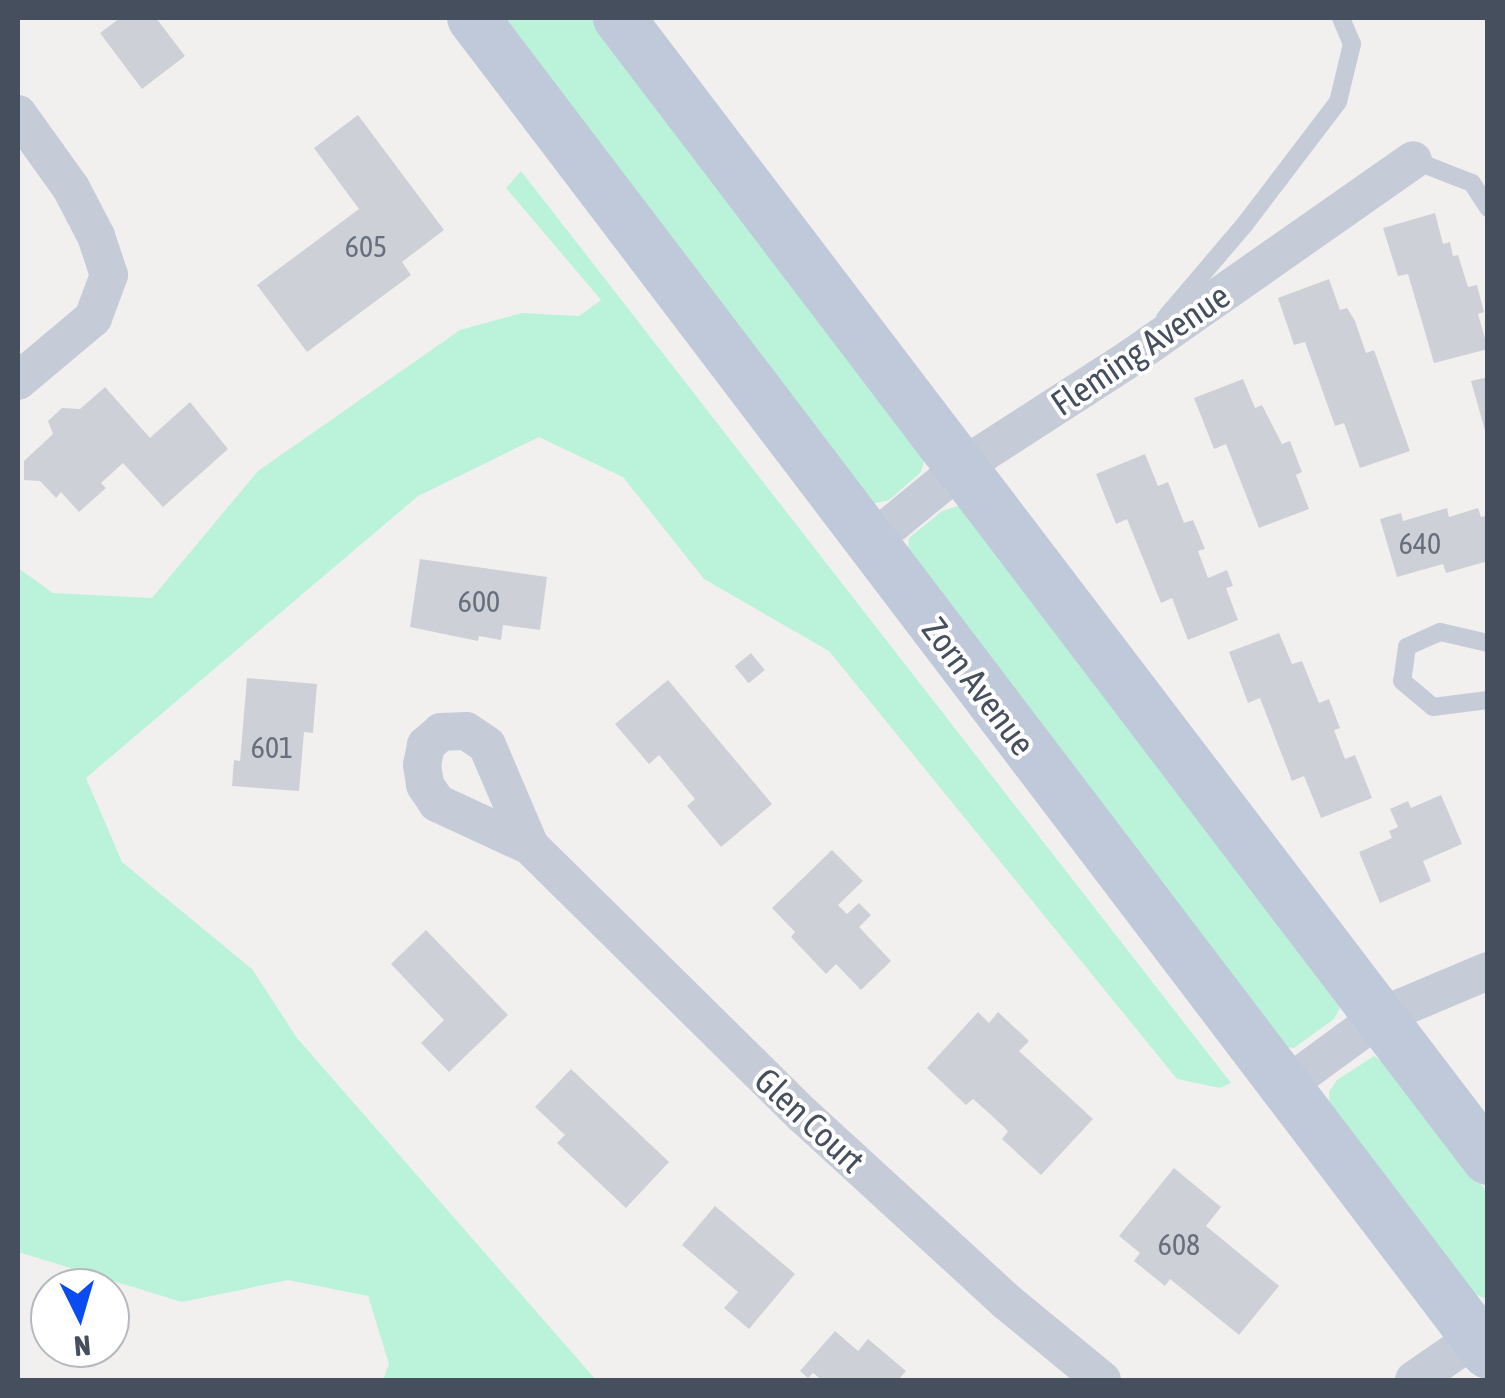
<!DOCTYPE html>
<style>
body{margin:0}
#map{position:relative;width:1505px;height:1398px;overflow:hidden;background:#f2f0ef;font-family:"Asap Condensed",sans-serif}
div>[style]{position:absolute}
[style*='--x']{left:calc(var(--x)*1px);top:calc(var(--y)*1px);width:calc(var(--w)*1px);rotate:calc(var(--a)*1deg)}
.green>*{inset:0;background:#baf3d9}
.building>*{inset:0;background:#ced0d7;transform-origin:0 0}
.lane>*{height:18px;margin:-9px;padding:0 9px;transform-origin:9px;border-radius:9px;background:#c5ccd8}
.street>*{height:38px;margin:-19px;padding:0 19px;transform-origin:19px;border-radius:19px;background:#c5ccd8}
.secondary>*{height:52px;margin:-26px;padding:0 26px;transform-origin:26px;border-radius:26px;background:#c0c9da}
span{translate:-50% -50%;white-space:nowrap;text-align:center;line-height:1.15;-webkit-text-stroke:8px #fff;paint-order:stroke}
.number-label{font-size:30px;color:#686f7c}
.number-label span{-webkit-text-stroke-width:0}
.street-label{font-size:35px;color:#464f5e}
.frame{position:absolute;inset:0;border:20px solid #464f5e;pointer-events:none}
.north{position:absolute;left:30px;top:1268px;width:100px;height:100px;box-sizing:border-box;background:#fff;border:2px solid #b5b9bf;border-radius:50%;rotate:175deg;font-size:28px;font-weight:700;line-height:40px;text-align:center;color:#464f5e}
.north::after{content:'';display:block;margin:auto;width:35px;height:45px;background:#0b4cf0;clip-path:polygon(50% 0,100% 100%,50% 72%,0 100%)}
</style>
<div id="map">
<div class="green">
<div style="clip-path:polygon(496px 18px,598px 18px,925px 458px,921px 472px,889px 500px,872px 504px)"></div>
<div style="clip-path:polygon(521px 171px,1231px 1083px,1220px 1088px,1177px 1079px,829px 651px,704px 579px,623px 477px,539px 437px,418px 496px,86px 778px,122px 862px,252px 969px,297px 1038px,596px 1380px,383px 1380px,389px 1364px,368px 1296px,288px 1280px,182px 1302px,18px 1252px,18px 568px,53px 593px,152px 598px,258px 471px,460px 330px,522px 313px,579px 316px,601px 300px,506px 188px)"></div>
<div style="clip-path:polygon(957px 506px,969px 511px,1340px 1008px,1334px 1019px,1294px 1048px,1283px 1047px,908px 551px,909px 538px,942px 511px)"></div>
<div style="clip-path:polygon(1374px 1056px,1391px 1068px,1487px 1192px,1486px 1299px,1464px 1289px,1330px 1116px,1329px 1092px,1337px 1080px)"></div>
</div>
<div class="building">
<div style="clip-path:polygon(120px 18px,156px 18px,185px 56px,142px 89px,100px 33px)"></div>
<div style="clip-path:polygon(358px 115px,444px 230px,402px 262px,411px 275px,307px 352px,257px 285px,359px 209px,314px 148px)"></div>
<div style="clip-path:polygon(1435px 213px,1443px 244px,1450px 242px,1453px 256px,1458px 255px,1468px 287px,1477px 285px,1484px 312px,1478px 314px,1488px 349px,1434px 363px,1408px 274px,1398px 276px,1383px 228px)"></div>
<div style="clip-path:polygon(1329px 279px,1340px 310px,1347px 308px,1355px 321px,1366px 353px,1374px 350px,1410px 451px,1360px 468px,1344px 423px,1335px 426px,1305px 342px,1294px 345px,1278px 298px)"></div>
<div style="clip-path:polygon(1488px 377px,1488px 434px,1486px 434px,1471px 381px)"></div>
<div style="clip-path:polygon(1243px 379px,1255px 408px,1262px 405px,1282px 444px,1290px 441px,1302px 472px,1296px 475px,1309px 509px,1259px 528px,1226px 444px,1214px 449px,1194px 398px)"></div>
<div style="clip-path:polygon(105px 387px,150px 438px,190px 402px,228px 449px,163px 507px,123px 463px,101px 483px,106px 488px,79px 512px,61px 492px,56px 498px,40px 481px,24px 480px,24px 461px,53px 434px,48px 421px,62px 408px,80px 409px)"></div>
<div style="clip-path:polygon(1145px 454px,1158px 486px,1168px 482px,1184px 523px,1193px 520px,1205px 549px,1198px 551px,1208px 578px,1227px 570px,1233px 586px,1226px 588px,1238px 620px,1188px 640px,1172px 598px,1161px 603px,1127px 519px,1116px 524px,1096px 474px)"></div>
<div style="clip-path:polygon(1447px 508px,1449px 517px,1478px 508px,1481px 517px,1488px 515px,1488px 561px,1446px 573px,1443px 564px,1397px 577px,1380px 519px,1401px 513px,1403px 521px)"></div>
<div style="clip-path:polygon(420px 559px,547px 577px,540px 630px,503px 625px,501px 640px,479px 636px,478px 641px,410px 627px)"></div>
<div style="clip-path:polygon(1279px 633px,1292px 664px,1302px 661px,1319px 703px,1329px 699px,1340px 728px,1334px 730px,1345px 759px,1355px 755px,1372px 798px,1321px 818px,1304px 776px,1292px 781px,1260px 698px,1248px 703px,1229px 652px)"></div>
<div style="left:751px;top:653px;width:22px;height:21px;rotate:51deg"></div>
<div style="clip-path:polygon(247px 678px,317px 684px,313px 733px,304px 732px,299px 791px,232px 786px,234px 760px,240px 761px)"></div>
<div style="clip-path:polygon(668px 680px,772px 804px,721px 847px,687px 806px,695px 799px,659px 755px,649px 764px,615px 724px)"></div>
<div style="clip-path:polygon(1441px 795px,1462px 844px,1423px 861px,1431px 881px,1380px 903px,1359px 852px,1392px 838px,1389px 831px,1398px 827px,1390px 809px,1408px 801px,1411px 808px)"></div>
<div style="clip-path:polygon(832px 850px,863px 881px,838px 905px,847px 914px,859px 903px,871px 915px,859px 927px,891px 961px,861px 990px,836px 964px,826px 974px,791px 937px,795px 932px,772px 908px)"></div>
<div style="clip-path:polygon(426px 930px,508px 1015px,449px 1072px,421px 1043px,444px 1020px,391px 964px)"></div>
<div style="clip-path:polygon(978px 1012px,989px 1023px,998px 1012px,1029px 1041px,1019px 1051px,1093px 1119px,1041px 1175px,1002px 1139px,1008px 1131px,990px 1114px,973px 1099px,966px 1105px,927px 1068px)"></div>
<div style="clip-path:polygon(571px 1069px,669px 1162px,626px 1208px,557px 1143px,565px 1135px,535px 1107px)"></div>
<div style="clip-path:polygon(1174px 1168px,1221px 1207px,1206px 1226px,1279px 1286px,1239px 1335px,1170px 1279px,1165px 1286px,1134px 1261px,1140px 1253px,1119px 1236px)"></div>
<div style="clip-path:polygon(715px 1206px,795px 1274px,749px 1329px,724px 1308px,738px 1292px,682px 1245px)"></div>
<div style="clip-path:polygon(835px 1331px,858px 1351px,868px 1339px,906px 1371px,900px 1378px,903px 1380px,822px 1380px,813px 1373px,808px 1378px,800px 1371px)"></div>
</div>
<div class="lane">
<div style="--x:1413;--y:160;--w:63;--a:21.3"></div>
<div style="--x:1472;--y:183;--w:30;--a:57"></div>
<div style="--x:1165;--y:318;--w:123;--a:-49.6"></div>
<div style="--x:1245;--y:224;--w:153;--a:-52.7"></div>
<div style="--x:1338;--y:102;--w:60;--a:-76.4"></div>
<div style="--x:1352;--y:44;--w:28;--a:-113"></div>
<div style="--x:1488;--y:643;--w:49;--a:-167.1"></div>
<div style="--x:1440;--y:632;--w:36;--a:156"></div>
<div style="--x:1407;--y:647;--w:34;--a:98"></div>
<div style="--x:1402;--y:681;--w:40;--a:40"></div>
<div style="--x:1433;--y:707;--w:55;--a:-7.3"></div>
</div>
<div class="street">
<div style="--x:18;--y:114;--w:91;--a:54.4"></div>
<div style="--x:71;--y:188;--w:54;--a:62.5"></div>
<div style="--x:96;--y:236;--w:41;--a:71.6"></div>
<div style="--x:109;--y:275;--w:46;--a:110.4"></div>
<div style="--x:93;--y:318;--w:98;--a:140"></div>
<div style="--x:869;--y:543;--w:122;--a:-39.3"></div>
<div style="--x:963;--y:466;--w:201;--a:-32.8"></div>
<div style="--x:1132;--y:357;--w:343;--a:-35"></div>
<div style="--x:530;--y:846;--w:110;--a:-113.1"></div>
<div style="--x:487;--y:745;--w:25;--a:-146"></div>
<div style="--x:466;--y:731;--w:25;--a:178"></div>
<div style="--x:441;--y:732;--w:20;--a:139"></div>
<div style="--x:426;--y:745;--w:20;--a:101"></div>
<div style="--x:422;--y:765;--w:20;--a:81"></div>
<div style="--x:425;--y:785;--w:22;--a:56"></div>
<div style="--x:437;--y:803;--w:102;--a:24.8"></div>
<div style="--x:530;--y:846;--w:383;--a:44.6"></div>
<div style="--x:803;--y:1115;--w:277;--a:42.5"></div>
<div style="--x:1007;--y:1302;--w:123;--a:39.4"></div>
<div style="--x:1284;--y:1087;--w:120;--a:-36.2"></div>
<div style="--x:1381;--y:1016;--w:116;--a:-22.8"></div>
<div style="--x:1414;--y:1380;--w:90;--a:-34.6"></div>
</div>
<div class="secondary">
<div style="--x:473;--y:18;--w:1677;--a:52.75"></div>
<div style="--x:619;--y:18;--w:1434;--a:52.71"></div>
</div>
<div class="number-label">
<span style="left:366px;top:246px">605</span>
<span style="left:1420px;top:543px">640</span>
<span style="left:479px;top:601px">600</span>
<span style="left:272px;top:747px">601</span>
<span style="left:1179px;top:1244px">608</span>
</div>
<div class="street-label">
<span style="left:1140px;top:349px;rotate:-34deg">Fleming Avenue</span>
<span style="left:979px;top:686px;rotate:53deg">Zorn Avenue</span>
<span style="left:810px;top:1120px;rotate:43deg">Glen Court</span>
</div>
<div class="frame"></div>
<div class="north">N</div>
</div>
